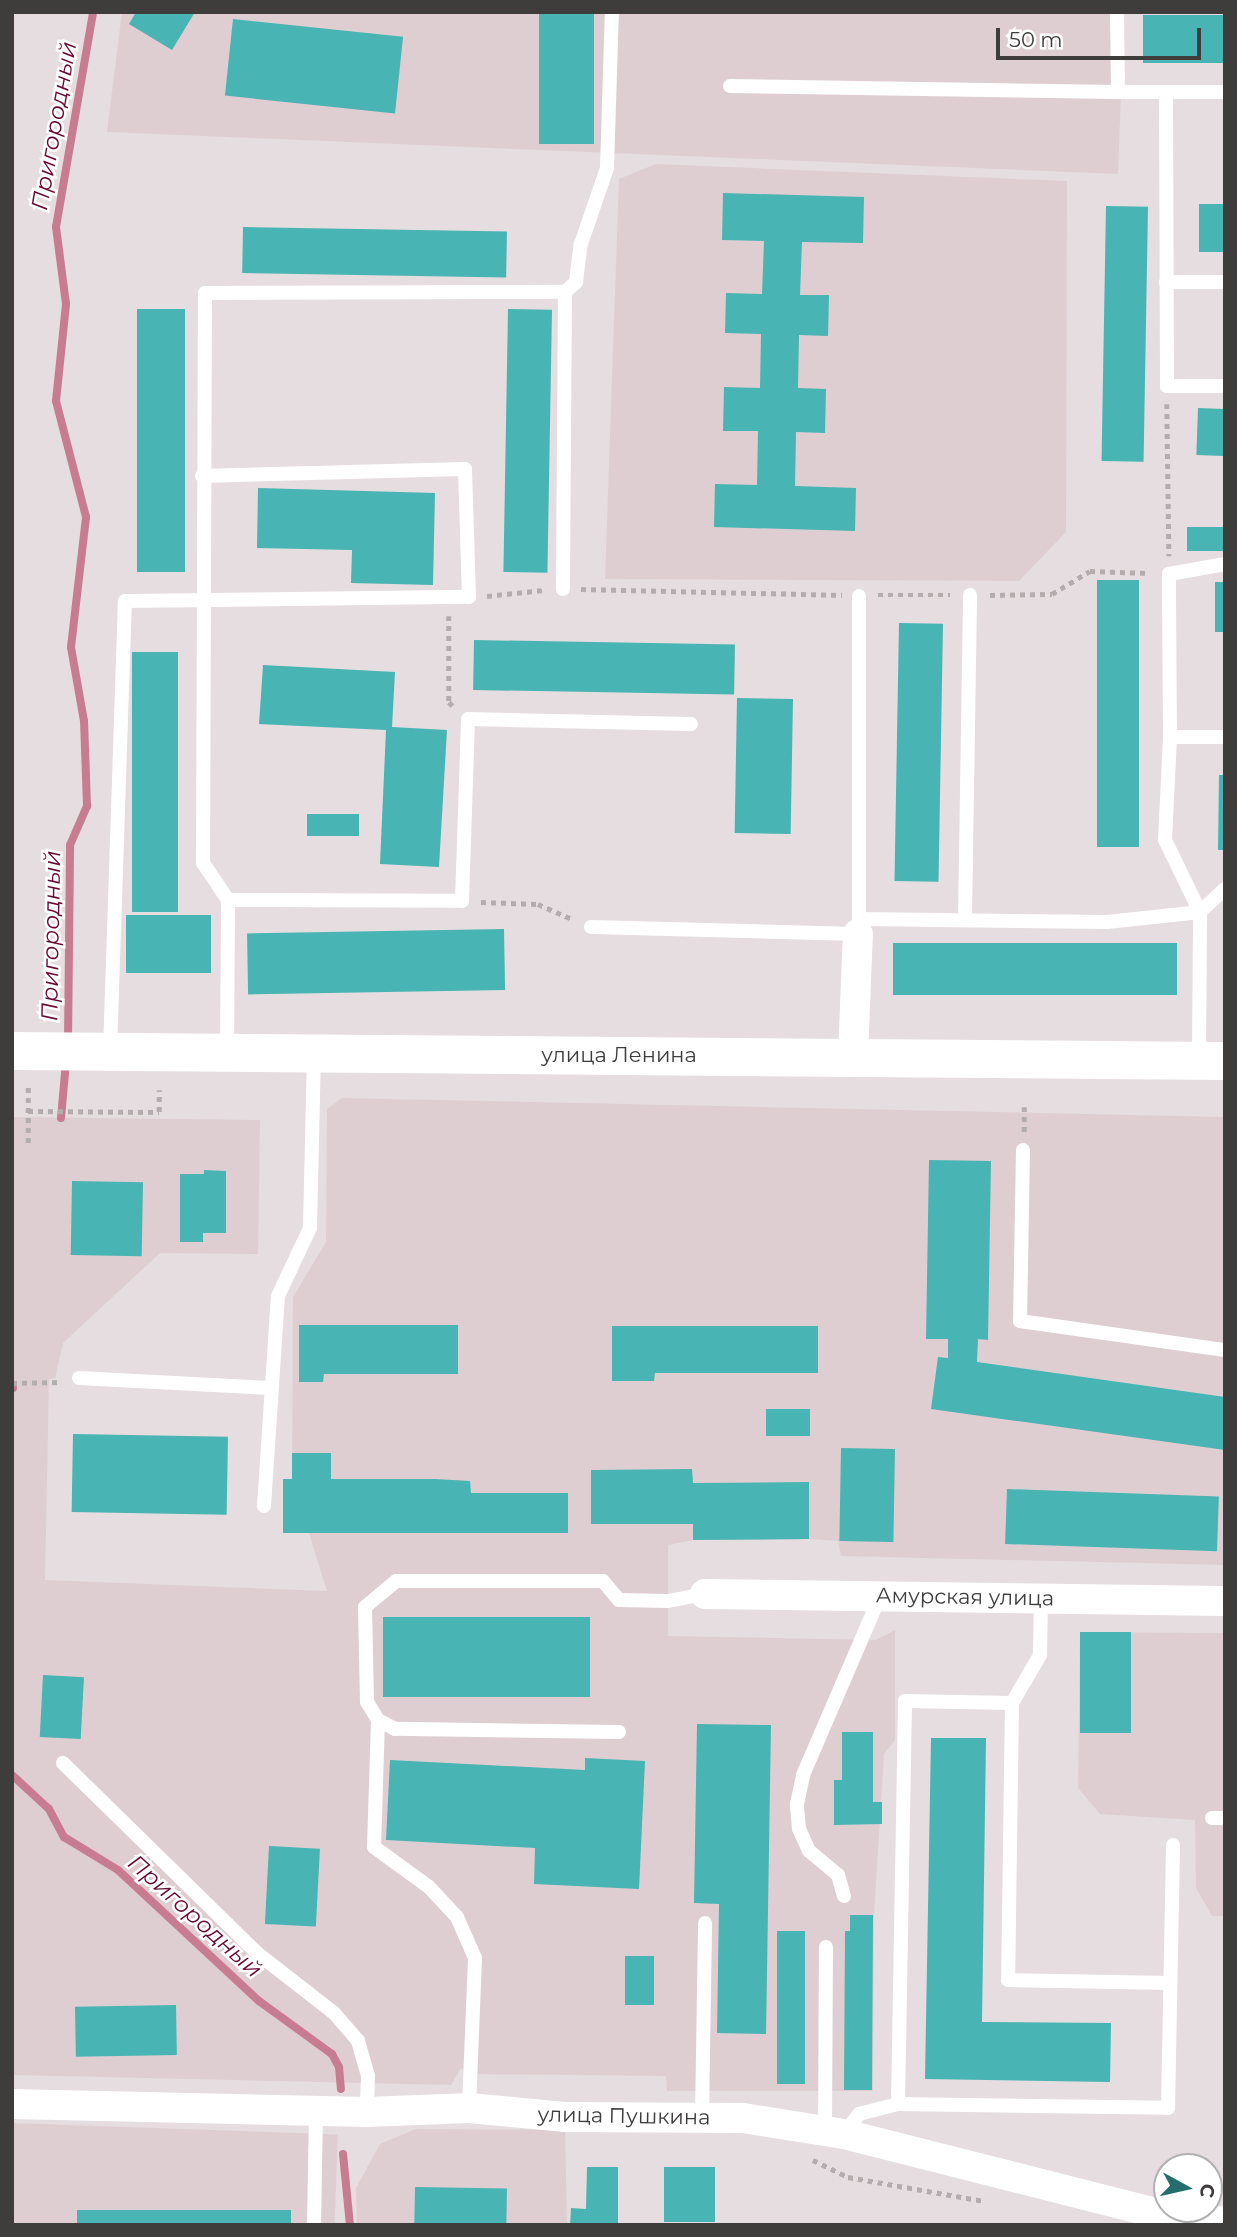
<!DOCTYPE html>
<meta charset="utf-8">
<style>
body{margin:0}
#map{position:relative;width:1237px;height:2237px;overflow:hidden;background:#e5dddf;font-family:Montserrat,sans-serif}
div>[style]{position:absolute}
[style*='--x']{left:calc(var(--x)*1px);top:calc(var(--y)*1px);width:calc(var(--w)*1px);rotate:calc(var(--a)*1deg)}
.built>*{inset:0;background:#deced2;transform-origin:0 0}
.stream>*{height:8px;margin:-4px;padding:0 4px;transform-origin:4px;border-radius:4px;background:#c87c92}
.building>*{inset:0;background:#48b4b3;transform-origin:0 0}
.path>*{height:4.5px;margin-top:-2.25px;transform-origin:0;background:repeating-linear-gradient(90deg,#b3adae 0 5px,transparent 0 10px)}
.lane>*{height:14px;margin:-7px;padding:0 7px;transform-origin:7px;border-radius:7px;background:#fff}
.street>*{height:30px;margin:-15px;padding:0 15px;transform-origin:15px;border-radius:15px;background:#fff}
.secondary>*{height:38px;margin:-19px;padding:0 19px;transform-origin:19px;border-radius:19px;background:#fff}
span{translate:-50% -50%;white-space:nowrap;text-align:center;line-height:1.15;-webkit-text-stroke:5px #fff;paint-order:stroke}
.street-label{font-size:21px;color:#3f3c3c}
.water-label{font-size:23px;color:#680a34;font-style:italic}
.frame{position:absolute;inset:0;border:14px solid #3f3c3c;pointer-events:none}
.north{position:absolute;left:1153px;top:2153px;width:70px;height:70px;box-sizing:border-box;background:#fff;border:2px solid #b2b1b1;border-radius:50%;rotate:98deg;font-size:19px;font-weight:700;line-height:28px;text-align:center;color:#3f3c3c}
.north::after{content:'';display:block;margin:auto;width:24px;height:32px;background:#246f6e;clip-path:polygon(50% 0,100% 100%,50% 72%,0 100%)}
.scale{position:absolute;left:996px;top:28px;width:205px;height:32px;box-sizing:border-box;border:4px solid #3f3c3c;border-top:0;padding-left:9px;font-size:21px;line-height:24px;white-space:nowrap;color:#3f3c3c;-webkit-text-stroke:5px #fff;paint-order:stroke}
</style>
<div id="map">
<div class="built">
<div style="clip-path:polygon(122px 12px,1124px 12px,1118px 174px,107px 132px)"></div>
<div style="clip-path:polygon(656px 164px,1067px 181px,1066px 532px,1019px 581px,605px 579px,619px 179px)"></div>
<div style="clip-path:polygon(342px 1098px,1225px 1117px,1225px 1565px,841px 1556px,838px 1541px,809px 1539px,693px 1540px,668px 1545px,668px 1636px,876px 1640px,895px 1630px,895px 1740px,884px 1754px,874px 1914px,873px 2091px,667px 2091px,666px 2076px,472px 2074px,461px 2068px,451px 2085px,12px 2075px,12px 1117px,260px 1120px,258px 1254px,160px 1253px,63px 1343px,55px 1378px,49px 1379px,45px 1580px,327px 1591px,292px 1479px,293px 1297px,326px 1242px,327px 1109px)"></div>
<div style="clip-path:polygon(1080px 1632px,1225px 1633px,1225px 1916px,1212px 1916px,1196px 1888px,1195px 1820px,1100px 1814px,1078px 1788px)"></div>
<div style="left:12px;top:2123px;width:326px;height:102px;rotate:2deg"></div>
<div style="clip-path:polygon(416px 2129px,565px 2130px,567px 2225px,357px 2225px,356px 2188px,380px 2144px)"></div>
</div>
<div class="stream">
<div style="--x:68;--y:1042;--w:197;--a:-89.4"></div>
<div style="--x:70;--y:845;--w:43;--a:-66.4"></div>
<div style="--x:87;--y:806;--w:85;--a:-92"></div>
<div style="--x:84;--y:721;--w:75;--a:-100"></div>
<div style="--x:71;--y:647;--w:131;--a:-83.4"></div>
<div style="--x:86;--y:517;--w:120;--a:-104.5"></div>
<div style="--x:56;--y:401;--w:98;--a:-84.1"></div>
<div style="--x:66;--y:304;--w:78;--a:-97.4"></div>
<div style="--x:56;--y:227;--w:218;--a:-80.2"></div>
<div style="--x:61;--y:1118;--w:56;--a:-84.9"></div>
<div style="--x:12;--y:1388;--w:1;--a:0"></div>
<div style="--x:12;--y:1775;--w:50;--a:42.6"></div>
<div style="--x:49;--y:1809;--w:32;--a:62"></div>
<div style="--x:64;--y:1837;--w:63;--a:31.4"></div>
<div style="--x:118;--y:1870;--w:192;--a:42.9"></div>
<div style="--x:259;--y:2001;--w:90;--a:36"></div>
<div style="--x:332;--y:2054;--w:15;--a:62"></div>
<div style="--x:339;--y:2067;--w:22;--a:85"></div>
<div style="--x:343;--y:2154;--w:71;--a:84.4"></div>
</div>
<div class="building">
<div style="clip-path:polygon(136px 12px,195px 12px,172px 50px,129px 24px)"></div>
<div style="left:539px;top:12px;width:55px;height:132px"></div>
<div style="left:1225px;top:15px;width:48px;height:82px;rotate:90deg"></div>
<div style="left:233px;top:19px;width:171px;height:77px;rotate:6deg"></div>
<div style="clip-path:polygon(723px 193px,864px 197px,863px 243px,802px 242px,800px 295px,829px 295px,828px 336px,799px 335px,798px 388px,826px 389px,825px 433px,796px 432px,795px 486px,856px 488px,855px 531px,714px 527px,715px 484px,757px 485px,758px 431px,723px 431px,724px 387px,760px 388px,761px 334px,725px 333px,726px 293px,762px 294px,764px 241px,722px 240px)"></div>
<div style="left:1199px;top:204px;width:26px;height:48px"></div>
<div style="left:1106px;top:206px;width:42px;height:255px;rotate:1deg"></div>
<div style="left:243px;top:227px;width:264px;height:46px;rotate:1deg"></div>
<div style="left:137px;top:309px;width:48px;height:263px"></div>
<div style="left:508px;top:309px;width:44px;height:263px;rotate:1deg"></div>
<div style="left:1198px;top:408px;width:27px;height:47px;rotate:2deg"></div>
<div style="clip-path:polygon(258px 488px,435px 493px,433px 585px,351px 583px,352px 550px,257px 548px)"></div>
<div style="left:1187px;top:527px;width:38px;height:24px"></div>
<div style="left:1097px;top:580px;width:42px;height:267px"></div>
<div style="left:1215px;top:582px;width:10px;height:50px"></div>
<div style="left:899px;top:623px;width:44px;height:258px;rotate:1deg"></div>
<div style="left:474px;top:640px;width:261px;height:50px;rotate:1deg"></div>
<div style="left:132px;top:652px;width:46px;height:260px"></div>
<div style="clip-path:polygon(263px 665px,395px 672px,392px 727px,447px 730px,439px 867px,380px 864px,386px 730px,259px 724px)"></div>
<div style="left:737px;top:698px;width:56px;height:135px;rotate:1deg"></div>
<div style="clip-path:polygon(1219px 775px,1225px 775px,1225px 850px,1218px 850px)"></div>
<div style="left:307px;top:814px;width:52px;height:22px"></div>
<div style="left:211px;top:915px;width:58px;height:85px;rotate:90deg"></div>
<div style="left:504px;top:929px;width:61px;height:257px;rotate:89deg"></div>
<div style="left:893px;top:943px;width:284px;height:52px"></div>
<div style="clip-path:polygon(929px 1160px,991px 1161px,988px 1340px,978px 1339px,977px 1362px,1225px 1397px,1225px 1450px,931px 1409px,938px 1357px,948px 1358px,948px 1339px,926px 1339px)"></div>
<div style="clip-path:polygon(204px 1170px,226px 1171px,226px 1233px,203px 1233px,203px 1242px,180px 1242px,180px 1174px,204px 1174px)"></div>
<div style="left:72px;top:1181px;width:71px;height:74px;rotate:1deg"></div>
<div style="clip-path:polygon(299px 1325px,458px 1325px,458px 1374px,324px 1374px,323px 1382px,299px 1382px)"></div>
<div style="clip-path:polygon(612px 1326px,818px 1326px,818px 1373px,655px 1373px,654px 1381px,612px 1381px)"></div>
<div style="left:766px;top:1409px;width:44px;height:27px"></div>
<div style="left:73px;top:1434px;width:155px;height:78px;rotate:1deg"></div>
<div style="left:841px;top:1448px;width:54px;height:93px;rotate:1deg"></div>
<div style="clip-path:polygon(292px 1453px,331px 1453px,331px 1479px,435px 1479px,470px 1481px,471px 1493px,568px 1493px,568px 1533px,283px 1533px,283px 1479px,292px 1479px)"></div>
<div style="clip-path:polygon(692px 1469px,693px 1483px,809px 1482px,809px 1539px,693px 1540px,693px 1524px,591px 1524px,591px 1470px)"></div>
<div style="left:1007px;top:1489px;width:212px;height:55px;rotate:2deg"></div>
<div style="left:383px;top:1617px;width:207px;height:80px"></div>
<div style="left:1080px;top:1632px;width:51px;height:101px"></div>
<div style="left:43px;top:1675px;width:41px;height:62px;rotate:3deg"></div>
<div style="clip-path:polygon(697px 1724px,771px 1725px,766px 2034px,717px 2033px,719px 1904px,694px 1903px)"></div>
<div style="clip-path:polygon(842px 1732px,873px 1732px,873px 1802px,882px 1802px,882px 1824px,834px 1825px,834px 1780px,842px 1780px)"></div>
<div style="clip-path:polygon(931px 1738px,986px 1738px,982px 2022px,1111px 2023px,1110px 2082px,925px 2079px)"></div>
<div style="clip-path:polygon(585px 1758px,645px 1761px,639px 1889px,534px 1884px,535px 1848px,386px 1840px,390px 1760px,585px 1770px)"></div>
<div style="left:269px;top:1846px;width:51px;height:78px;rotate:3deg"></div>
<div style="clip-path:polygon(850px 1915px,873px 1915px,872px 2090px,844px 2090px,845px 1931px,850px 1931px)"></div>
<div style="left:777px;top:1931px;width:28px;height:153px"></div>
<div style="left:625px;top:1956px;width:29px;height:49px"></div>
<div style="left:176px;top:2005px;width:50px;height:101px;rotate:89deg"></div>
<div style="clip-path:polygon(587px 2167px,618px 2167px,618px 2223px,570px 2225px,571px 2208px,586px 2209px)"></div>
<div style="left:715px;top:2167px;width:55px;height:51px;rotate:90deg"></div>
<div style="left:415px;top:2187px;width:92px;height:38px;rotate:1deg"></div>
<div style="left:77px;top:2210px;width:214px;height:15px"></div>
</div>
<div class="path">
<div style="--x:1167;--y:404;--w:152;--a:89.2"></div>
<div style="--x:581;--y:589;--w:261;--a:1.3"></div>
<div style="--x:878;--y:595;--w:72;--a:0"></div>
<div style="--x:990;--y:595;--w:62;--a:-0.9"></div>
<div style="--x:1052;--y:594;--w:44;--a:-31.2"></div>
<div style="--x:1090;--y:571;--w:60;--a:1.9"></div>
<div style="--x:487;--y:596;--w:57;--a:-6"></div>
<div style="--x:449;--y:616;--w:86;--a:90"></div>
<div style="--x:449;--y:702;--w:7;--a:45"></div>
<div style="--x:481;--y:902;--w:57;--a:2"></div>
<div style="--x:538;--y:904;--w:39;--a:24"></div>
<div style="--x:28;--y:1111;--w:131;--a:0.4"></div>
<div style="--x:159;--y:1112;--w:22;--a:-90"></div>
<div style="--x:1024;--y:1132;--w:25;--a:-90"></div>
<div style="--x:28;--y:1143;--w:58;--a:-90"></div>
<div style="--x:12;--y:1383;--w:49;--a:-1.2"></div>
<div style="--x:813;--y:2160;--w:39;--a:26"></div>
<div style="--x:848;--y:2177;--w:138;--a:10"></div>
</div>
<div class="lane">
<div style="--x:1117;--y:12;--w:80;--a:89.3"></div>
<div style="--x:1118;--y:92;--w:48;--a:0"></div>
<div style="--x:730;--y:86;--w:388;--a:0.9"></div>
<div style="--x:1225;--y:92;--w:59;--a:180"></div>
<div style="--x:1166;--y:92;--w:294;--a:89.8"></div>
<div style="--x:1167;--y:386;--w:58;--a:0"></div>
<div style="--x:1166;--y:282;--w:59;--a:0"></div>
<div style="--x:565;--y:292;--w:15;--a:-42"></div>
<div style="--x:576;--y:282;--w:38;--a:-83"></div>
<div style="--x:581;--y:244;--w:80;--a:-71.1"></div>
<div style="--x:607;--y:168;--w:156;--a:-88.2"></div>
<div style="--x:1170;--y:737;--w:55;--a:0"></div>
<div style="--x:228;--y:900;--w:234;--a:0.2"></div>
<div style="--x:462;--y:901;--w:182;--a:-88.1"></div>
<div style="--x:468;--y:719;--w:223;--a:1.3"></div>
<div style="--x:965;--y:918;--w:323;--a:-89.1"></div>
<div style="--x:859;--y:919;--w:323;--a:-90"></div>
<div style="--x:591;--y:927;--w:267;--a:1.5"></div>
<div style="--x:858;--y:934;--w:15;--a:-86"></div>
<div style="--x:859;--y:919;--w:248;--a:0.7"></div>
<div style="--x:1107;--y:922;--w:94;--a:-6.1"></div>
<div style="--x:1200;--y:912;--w:34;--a:-43"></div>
<div style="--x:110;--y:1051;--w:450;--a:-88.1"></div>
<div style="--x:125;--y:601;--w:344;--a:-0.7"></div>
<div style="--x:469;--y:597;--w:128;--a:-91.8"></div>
<div style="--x:465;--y:469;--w:263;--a:178.5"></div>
<div style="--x:227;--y:1051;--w:151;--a:-89.6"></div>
<div style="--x:228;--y:900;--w:45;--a:-124"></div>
<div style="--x:203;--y:863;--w:570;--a:-89.8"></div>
<div style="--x:205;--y:293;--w:360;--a:-0.2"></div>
<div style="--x:565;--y:292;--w:297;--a:90.4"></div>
<div style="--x:1199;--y:1060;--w:148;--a:-89.6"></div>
<div style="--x:1200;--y:912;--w:80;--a:-115.9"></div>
<div style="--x:1165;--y:840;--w:103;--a:-87.2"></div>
<div style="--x:1170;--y:737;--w:163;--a:-90.4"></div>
<div style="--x:1169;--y:574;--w:57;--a:-10.1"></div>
<div style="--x:1023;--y:1150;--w:171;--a:91"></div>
<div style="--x:1020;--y:1321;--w:207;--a:8.1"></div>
<div style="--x:79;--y:1378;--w:192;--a:3"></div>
<div style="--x:264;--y:1506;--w:210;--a:-86.2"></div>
<div style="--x:278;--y:1296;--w:75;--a:-64.8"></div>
<div style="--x:310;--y:1228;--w:174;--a:-88.7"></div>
<div style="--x:1012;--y:1703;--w:56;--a:-59.7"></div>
<div style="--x:1040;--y:1655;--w:57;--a:-89"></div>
<div style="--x:378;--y:1720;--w:127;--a:91.8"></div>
<div style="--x:374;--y:1847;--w:68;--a:36"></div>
<div style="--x:429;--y:1887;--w:41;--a:47"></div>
<div style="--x:457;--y:1917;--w:45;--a:66.3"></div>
<div style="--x:475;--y:1958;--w:150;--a:92.3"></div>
<div style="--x:619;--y:1732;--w:224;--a:-179.2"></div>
<div style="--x:395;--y:1729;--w:19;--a:-152"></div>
<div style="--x:378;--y:1720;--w:21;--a:-121"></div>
<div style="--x:367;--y:1702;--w:95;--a:-91.2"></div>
<div style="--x:365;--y:1607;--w:40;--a:-40"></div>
<div style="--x:396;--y:1581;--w:207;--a:0"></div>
<div style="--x:603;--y:1581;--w:25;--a:50"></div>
<div style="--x:619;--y:1600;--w:49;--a:1.2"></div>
<div style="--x:668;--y:1601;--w:38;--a:-11"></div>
<div style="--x:63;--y:1763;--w:272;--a:44.4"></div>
<div style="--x:257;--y:1953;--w:98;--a:37.9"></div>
<div style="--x:334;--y:2013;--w:37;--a:49"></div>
<div style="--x:358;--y:2041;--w:36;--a:74"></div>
<div style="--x:368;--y:2076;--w:36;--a:92"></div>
<div style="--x:1212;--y:1818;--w:13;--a:0"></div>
<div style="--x:844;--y:1896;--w:22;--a:-106"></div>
<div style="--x:838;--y:1875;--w:38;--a:-140"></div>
<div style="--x:809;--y:1851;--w:24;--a:-114"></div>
<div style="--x:799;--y:1829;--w:25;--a:-95"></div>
<div style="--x:797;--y:1804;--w:30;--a:-78"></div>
<div style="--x:803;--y:1775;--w:195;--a:-66.7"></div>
<div style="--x:898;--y:2104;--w:403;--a:-89"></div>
<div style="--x:905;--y:1701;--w:107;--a:1.1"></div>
<div style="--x:1012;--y:1703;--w:277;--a:90.8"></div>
<div style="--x:1008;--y:1980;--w:162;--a:1.1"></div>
<div style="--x:702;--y:2118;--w:195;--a:-89.1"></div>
<div style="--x:825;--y:2130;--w:183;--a:-89.7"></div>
<div style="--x:844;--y:2134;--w:25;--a:-53"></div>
<div style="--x:859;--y:2114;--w:40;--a:-14.4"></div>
<div style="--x:898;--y:2104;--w:270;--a:0.8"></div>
<div style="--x:1168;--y:2108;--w:263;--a:-88.9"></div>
<div style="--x:314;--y:2225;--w:114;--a:-89"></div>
</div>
<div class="street">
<div style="--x:853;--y:1056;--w:122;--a:-87.7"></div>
<div style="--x:705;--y:1594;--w:520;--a:0.77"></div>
<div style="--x:12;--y:2104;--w:355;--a:1.3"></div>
<div style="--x:367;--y:2112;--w:102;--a:-2.2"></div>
<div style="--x:469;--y:2108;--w:95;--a:5.4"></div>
<div style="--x:564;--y:2117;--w:179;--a:0.3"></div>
<div style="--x:743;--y:2118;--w:102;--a:9"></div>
<div style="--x:844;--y:2134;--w:331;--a:14.2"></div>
<div style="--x:1165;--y:2215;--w:60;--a:6.7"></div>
</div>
<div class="secondary">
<div style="--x:12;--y:1051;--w:1213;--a:0.47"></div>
</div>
<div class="street-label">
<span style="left:619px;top:1055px">улица Ленина</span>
<span style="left:965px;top:1597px;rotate:1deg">Амурская улица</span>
<span style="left:624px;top:2116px;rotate:1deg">улица Пушкина</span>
</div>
<div class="water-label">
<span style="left:54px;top:126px;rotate:-80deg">Пригородный</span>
<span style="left:51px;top:936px;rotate:-89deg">Пригородный</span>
<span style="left:195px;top:1916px;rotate:42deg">Пригородный</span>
</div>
<div class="frame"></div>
<div class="north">С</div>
<div class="scale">50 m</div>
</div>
